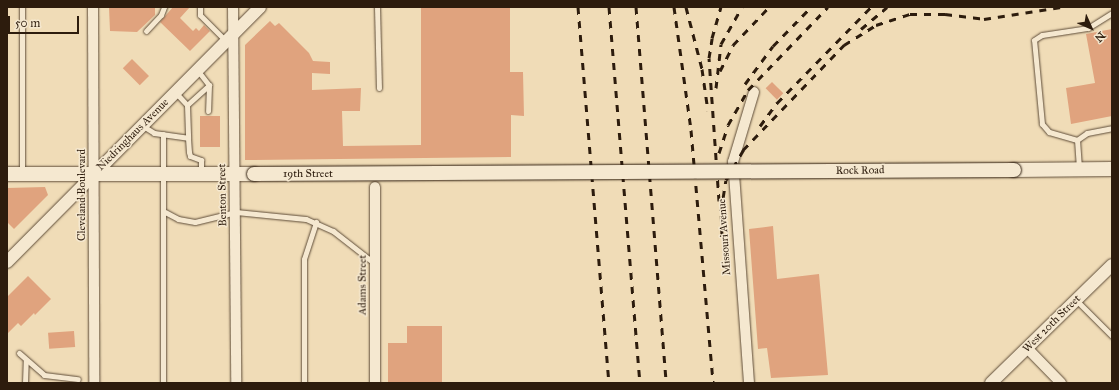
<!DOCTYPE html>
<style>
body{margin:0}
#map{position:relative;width:1119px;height:390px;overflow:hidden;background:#f0dcb7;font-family:"IM FELL Great Primer",serif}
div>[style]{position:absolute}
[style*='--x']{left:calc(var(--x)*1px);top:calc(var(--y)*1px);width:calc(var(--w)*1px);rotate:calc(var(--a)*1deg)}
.building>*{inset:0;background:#e0a37e;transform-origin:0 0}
.roads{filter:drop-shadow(0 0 1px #5e4c38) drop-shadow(0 0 1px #5e4c38)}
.service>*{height:5px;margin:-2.5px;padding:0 2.5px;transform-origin:2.5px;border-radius:2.5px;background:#f5e8d0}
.minor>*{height:10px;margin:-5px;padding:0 5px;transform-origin:5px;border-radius:5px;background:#f5e8d0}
.tertiary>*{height:12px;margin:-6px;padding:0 6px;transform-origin:6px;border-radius:6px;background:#f5e8d0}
.secondary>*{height:14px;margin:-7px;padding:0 7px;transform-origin:7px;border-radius:7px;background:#f5e8d0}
.rail>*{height:3px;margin-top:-1.5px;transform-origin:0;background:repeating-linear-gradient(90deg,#2d1c0d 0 7px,transparent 0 14px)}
.bridges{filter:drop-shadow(0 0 1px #2d1c0d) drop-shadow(0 0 1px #2d1c0d)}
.secondary-bridge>*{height:14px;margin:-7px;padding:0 7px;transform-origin:7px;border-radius:7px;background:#f5e8d0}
span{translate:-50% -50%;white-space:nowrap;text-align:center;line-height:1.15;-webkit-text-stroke:3px #f5e8d0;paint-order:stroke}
.street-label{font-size:11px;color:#2d1c0d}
.frame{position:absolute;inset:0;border:8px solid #2d1c0d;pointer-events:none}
.north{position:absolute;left:1071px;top:8px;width:40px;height:40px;-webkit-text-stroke:3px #f5e8d0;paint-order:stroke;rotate:135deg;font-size:11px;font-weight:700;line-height:16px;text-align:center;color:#2d1c0d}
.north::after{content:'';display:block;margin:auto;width:14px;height:18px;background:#2d1c0d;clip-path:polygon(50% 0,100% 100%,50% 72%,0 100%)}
.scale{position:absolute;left:8px;top:16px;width:71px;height:18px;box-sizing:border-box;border:2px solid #2d1c0d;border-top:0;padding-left:5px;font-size:12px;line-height:14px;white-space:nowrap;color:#2d1c0d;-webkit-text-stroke:3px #f5e8d0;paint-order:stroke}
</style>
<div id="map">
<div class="building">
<div style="clip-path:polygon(109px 7px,155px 7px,155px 15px,137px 32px,110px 31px)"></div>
<div style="clip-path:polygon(173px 7px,190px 7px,180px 18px,193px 31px,196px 28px,199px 31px,204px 25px,210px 31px,190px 51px,160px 22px)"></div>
<div style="clip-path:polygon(421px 7px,510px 7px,510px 72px,523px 72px,524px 116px,511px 115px,511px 157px,245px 160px,245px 45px,270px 21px,275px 26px,279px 23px,309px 53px,313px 61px,330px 62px,330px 74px,312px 73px,312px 90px,361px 88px,360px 111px,342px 111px,343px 146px,421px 145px)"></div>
<div style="clip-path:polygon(1112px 29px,1112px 116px,1071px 124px,1066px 88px,1095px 83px,1086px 34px)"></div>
<div style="left:132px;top:59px;width:24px;height:13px;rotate:45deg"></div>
<div style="left:772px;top:82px;width:16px;height:9px;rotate:45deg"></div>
<div style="left:220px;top:116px;width:31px;height:20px;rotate:90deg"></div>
<div style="clip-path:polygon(45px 187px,48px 195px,14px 229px,7px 222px,7px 188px)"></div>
<div style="clip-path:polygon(773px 226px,777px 279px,819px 274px,828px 375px,771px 378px,767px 348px,758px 349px,749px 229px)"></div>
<div style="clip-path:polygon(28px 276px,51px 299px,35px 315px,34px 313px,21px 326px,18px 323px,7px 334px,7px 297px)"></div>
<div style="clip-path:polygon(407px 326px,442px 326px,442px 383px,388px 383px,388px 343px,407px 343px)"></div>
<div style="left:74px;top:331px;width:16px;height:26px;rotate:86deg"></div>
</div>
<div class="roads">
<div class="service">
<div style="--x:22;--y:7;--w:167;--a:90"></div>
<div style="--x:200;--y:7;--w:8;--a:90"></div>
<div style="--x:200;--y:15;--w:37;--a:45"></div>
<div style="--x:377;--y:7;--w:81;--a:88.6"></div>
<div style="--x:146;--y:31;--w:22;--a:-47"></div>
<div style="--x:161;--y:15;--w:9;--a:-69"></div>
<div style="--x:198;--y:71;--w:18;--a:52"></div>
<div style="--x:209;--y:85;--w:26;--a:92"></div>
<div style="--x:175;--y:92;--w:18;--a:47"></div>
<div style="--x:187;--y:105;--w:33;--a:88"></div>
<div style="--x:187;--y:105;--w:30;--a:-42"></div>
<div style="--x:143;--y:126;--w:13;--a:32"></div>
<div style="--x:154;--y:133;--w:34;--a:8"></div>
<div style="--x:188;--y:138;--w:14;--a:86"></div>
<div style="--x:189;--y:152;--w:4;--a:76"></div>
<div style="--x:190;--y:156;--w:12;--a:20"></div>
<div style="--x:201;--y:160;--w:12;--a:90"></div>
<div style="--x:163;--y:134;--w:249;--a:90"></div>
<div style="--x:1077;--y:140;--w:29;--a:-164"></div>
<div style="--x:1049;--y:132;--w:11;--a:-131"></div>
<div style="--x:1042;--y:124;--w:84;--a:-95.4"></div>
<div style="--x:1034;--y:40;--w:9;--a:-32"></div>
<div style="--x:1042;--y:35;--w:47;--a:-8.7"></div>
<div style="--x:1088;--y:28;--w:28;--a:-32"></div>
<div style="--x:1079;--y:168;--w:28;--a:-94"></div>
<div style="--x:1077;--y:140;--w:12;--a:-35"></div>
<div style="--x:1087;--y:133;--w:25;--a:-11"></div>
<div style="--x:165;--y:212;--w:15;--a:28"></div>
<div style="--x:178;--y:219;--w:17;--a:10"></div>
<div style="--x:195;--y:222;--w:42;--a:-13.7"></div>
<div style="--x:236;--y:212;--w:70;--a:5.7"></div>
<div style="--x:306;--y:219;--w:30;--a:24"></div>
<div style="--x:333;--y:231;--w:52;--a:38"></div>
<div style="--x:1076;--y:300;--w:51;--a:45"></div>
<div style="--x:19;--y:353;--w:33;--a:41"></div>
<div style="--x:44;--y:375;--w:34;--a:7"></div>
<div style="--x:25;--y:383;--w:23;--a:-88"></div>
<div style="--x:304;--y:383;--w:124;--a:-90"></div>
<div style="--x:304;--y:259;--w:39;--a:-72"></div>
</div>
<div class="minor">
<div style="--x:93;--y:7;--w:376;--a:89.8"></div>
<div style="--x:233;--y:7;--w:376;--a:89.5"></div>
<div style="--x:1027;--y:348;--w:49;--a:45.8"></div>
<div style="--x:375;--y:383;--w:196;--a:-90"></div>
<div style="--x:749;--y:383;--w:222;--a:-94.1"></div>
<div style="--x:733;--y:162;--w:73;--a:-73.3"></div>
</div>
<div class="tertiary">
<div style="--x:7;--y:262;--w:359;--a:-45.2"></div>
<div style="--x:991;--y:383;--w:169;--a:-44.3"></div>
</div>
<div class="secondary">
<div style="--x:1014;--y:170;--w:98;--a:-0.6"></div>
<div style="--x:7;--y:174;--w:247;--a:0"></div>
</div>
</div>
<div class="rail">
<div style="--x:578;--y:7;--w:377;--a:85.3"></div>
<div style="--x:609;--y:7;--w:377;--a:85.3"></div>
<div style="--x:636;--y:7;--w:377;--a:85.4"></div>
<div style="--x:674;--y:7;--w:124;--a:82.1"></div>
<div style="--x:691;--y:130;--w:254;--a:85"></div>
<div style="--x:686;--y:7;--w:64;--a:75.5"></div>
<div style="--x:702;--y:69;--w:42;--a:81.9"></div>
<div style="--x:861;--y:29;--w:34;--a:-40"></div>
<div style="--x:720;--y:71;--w:29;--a:-63"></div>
<div style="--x:733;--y:45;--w:52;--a:-46.5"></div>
<div style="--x:745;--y:84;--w:47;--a:-53.6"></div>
<div style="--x:773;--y:46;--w:54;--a:-45.7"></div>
<div style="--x:716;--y:88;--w:44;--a:-83.5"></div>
<div style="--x:721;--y:44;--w:43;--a:-60.4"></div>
<div style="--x:760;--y:126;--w:29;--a:-54"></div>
<div style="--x:777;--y:103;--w:134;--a:-45.6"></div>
<div style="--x:743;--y:150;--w:146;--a:-46.1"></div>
<div style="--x:844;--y:45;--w:38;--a:-32"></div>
<div style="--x:876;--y:25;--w:36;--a:-18"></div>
<div style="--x:910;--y:14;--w:35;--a:0"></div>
<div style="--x:945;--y:14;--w:39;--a:7"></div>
<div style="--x:984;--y:19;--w:78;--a:-8.9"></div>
<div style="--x:719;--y:153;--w:29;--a:-72"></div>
<div style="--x:728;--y:125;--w:40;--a:-60.3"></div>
<div style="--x:748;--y:90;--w:115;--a:-46.1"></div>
<div style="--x:719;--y:201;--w:143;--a:-94"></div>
<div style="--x:709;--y:58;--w:20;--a:-81"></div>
<div style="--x:712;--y:38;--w:32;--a:-74"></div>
<div style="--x:722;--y:236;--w:25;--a:-92"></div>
<div style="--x:721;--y:211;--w:31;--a:-81"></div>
<div style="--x:726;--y:180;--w:39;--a:-60"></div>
</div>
<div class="bridges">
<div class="secondary-bridge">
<div style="--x:254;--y:174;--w:760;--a:-0.3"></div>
</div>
</div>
<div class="street-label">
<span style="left:133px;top:135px;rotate:-45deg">Niedringhaus Avenue</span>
<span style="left:860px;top:171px;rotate:-1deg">Rock Road</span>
<span style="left:308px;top:174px">19th Street</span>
<span style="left:82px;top:195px;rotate:-90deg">Cleveland Boulevard</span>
<span style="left:223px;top:195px;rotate:-91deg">Benton Street</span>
<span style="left:725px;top:237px;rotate:-94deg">Missouri Avenue</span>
<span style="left:363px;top:285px;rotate:-90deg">Adams Street</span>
<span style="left:1052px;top:324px;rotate:-45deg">West 20th Street</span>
</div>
<div class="frame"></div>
<div class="north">N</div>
<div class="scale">50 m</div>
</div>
